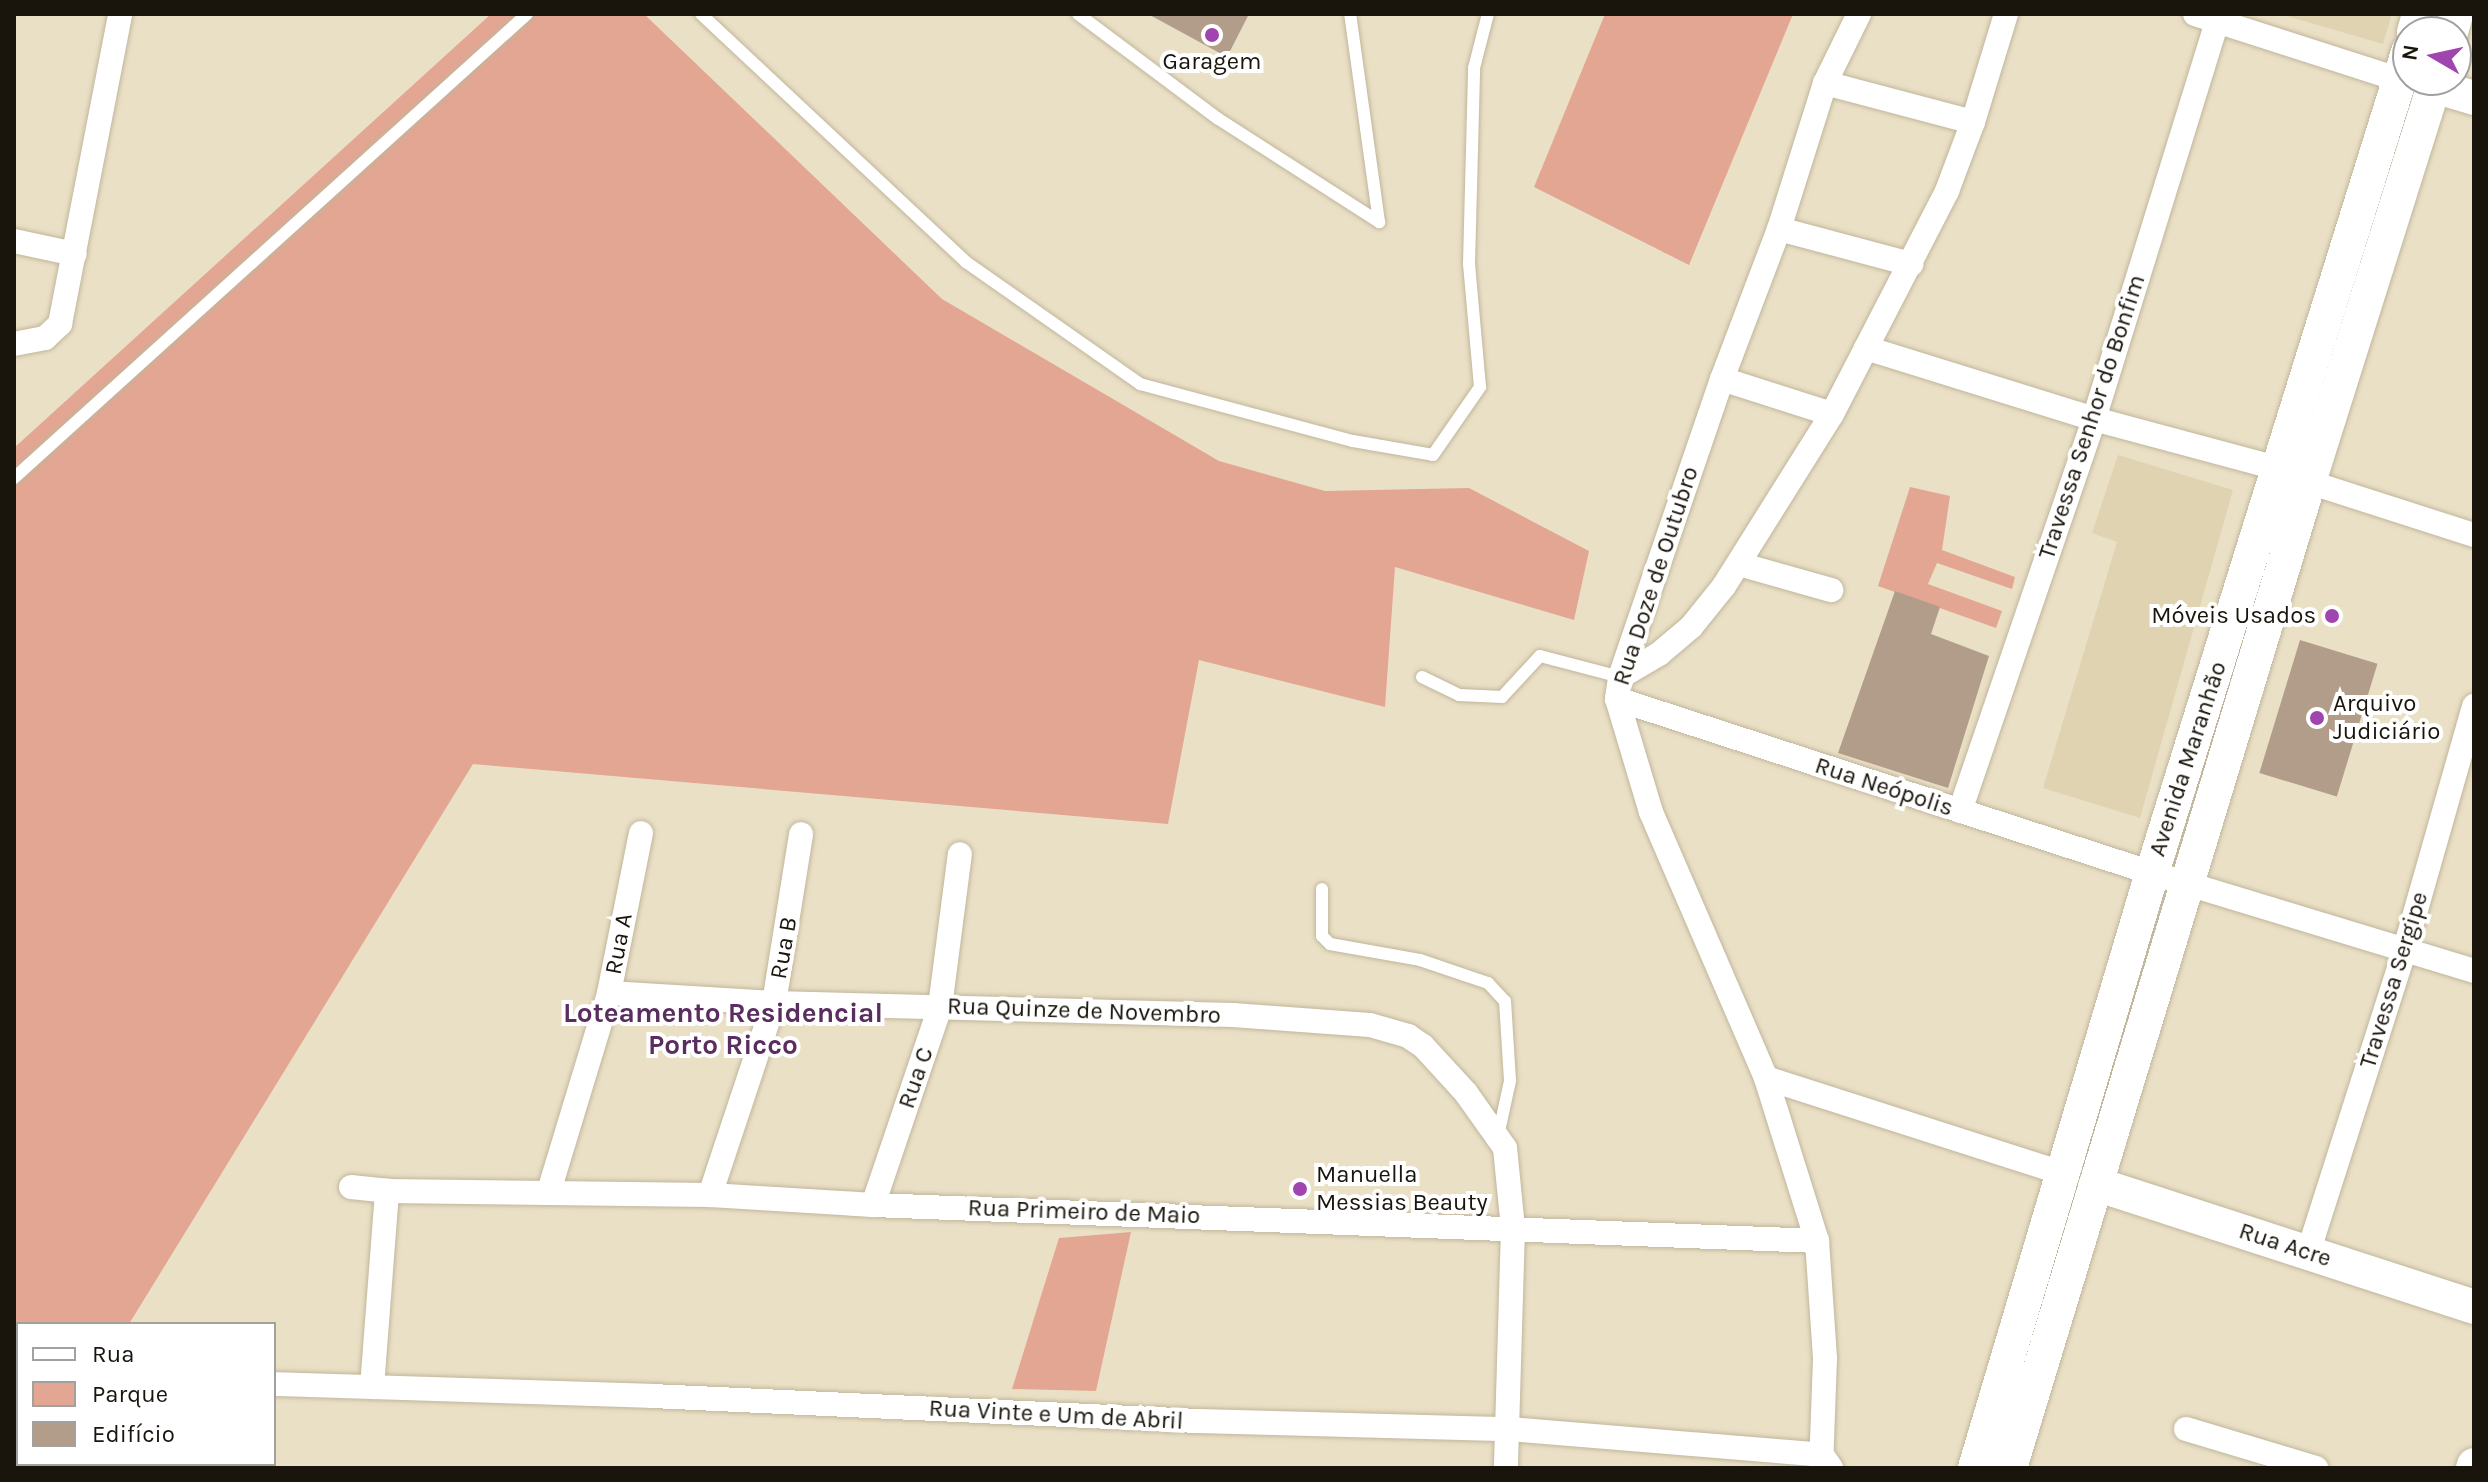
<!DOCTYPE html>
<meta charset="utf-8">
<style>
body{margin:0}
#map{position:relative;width:2488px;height:1482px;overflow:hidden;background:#eae0c6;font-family:Karla,sans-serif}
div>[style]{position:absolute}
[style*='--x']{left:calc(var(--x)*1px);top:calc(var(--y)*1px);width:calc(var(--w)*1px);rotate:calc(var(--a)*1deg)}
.built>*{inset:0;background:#e0d3b2}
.green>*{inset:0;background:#e3a693}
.building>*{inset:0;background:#b29d8a;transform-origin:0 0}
.roads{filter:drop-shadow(0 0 2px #c0b69c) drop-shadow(0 0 2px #c0b69c)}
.lane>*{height:12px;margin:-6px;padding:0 6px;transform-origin:6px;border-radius:6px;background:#fff}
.street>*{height:24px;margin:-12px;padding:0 12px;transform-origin:12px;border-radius:12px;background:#fff}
.secondary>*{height:34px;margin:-17px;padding:0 17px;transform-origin:17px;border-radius:17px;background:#fff}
.dots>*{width:22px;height:22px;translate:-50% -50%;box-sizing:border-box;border:4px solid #fff;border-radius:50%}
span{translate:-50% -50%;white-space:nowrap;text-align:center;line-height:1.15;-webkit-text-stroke:8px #fff;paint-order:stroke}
.poi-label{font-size:24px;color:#19150c}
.right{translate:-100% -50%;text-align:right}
.left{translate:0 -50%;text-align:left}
.street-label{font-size:24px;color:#19150c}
.quarter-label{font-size:28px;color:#5a2d61;font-weight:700}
.frame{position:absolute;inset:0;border:16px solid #19150c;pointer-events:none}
.legend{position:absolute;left:16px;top:1322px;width:260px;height:144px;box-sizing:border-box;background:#fff;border:2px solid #a3a19e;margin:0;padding:10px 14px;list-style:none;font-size:24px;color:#19150c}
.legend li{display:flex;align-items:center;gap:16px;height:40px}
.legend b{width:40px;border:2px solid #a3a19e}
.north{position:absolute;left:2392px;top:16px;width:80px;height:80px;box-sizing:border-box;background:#fff;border:2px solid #a3a19e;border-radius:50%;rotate:279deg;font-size:22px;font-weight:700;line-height:32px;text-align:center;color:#19150c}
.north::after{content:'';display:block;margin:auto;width:28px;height:36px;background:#a045af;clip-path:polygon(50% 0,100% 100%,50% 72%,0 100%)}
</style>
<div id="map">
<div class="built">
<div style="clip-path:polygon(2280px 14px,2392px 14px,2383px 44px)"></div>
<div style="clip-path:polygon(2118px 455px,2233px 490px,2140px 818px,2043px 788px,2117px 542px,2092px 533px)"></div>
</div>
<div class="green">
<div style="clip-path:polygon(491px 14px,644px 14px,942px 299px,1219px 461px,1325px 491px,1469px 488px,1589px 551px,1574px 620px,1395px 567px,1385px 707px,1199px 660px,1168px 824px,473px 764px,129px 1324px,18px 1324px,18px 1464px,44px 1464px,42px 1468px,14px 1468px,14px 448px)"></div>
<div style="clip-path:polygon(1605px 14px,1793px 14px,1689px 265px,1534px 187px)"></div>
<div style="clip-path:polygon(1910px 487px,1950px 496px,1942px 550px,2015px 577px,2012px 589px,1937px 563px,1928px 584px,2002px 611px,1996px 628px,1878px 586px)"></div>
<div style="clip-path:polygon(1131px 1232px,1096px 1391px,1012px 1389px,1059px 1238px)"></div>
</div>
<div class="building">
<div style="clip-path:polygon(1148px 14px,1249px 14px,1227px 57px)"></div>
<div style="clip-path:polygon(1895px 591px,1940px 607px,1931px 634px,1989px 656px,1948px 788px,1838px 753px)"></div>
<div style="left:2300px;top:640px;width:81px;height:139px;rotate:17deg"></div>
</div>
<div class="roads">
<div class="lane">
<div style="--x:701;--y:14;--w:363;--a:43.1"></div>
<div style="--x:966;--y:262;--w:213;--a:35"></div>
<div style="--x:1140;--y:384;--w:220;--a:15"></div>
<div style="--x:1353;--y:441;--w:81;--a:9.9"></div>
<div style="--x:1433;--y:455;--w:83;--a:-55.3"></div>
<div style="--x:1480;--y:387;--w:123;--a:-95.1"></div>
<div style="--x:1469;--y:264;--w:196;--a:-88.5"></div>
<div style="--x:1474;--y:68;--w:56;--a:-75.5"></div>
<div style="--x:1078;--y:14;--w:174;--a:36.8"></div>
<div style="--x:1217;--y:118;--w:193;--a:32.7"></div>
<div style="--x:1379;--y:222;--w:210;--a:-97.9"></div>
<div style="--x:14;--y:478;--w:692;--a:-42.13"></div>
<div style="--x:1422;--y:677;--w:41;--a:25.9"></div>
<div style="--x:1459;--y:695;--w:43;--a:2.7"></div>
<div style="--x:1502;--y:697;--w:56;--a:-47.2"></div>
<div style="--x:1540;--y:656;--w:83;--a:14.7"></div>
<div style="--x:1322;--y:889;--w:47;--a:90"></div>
<div style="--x:1322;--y:936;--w:11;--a:45"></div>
<div style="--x:1330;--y:944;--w:91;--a:10.1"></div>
<div style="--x:1420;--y:960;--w:72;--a:18.7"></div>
<div style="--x:1488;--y:983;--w:25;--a:47"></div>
<div style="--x:1505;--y:1001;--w:80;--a:86.4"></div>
<div style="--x:1510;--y:1081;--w:56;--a:102.3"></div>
</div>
<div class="street">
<div style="--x:2195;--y:14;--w:215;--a:17.8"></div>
<div style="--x:1825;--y:83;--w:153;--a:14.8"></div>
<div style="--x:1779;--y:229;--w:137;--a:14.9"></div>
<div style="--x:14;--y:241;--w:62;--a:12"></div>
<div style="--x:14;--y:344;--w:32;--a:-11"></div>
<div style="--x:45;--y:338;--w:21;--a:-43"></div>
<div style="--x:60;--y:324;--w:316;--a:-79"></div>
<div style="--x:1866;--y:348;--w:239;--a:17.3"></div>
<div style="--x:2094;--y:419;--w:193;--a:15"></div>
<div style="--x:1722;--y:379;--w:115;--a:17.7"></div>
<div style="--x:2309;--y:482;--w:173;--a:17.8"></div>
<div style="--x:1739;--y:564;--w:96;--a:15.8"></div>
<div style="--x:1620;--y:677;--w:45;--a:-30.5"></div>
<div style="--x:1659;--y:654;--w:42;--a:-40.2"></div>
<div style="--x:1691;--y:627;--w:53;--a:-51.2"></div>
<div style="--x:1724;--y:586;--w:203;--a:-57.9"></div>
<div style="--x:1832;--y:414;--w:251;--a:-62.7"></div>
<div style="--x:1947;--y:191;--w:74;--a:-69.4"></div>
<div style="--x:1973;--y:122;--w:113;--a:-73"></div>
<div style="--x:1617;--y:699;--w:563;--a:18.02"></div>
<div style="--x:2152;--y:873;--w:337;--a:16.9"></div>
<div style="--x:1960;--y:811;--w:414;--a:-71.1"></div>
<div style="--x:2094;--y:419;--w:417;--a:-72.8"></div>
<div style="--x:609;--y:993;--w:165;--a:3.5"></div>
<div style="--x:774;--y:1003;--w:459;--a:1.5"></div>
<div style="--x:1233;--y:1015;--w:137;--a:4.2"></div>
<div style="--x:1370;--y:1025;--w:40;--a:16"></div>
<div style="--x:1408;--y:1036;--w:18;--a:34"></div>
<div style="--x:1423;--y:1046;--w:64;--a:47.5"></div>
<div style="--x:1466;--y:1093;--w:67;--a:54.7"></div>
<div style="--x:1505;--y:1148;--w:80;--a:84.3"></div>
<div style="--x:1513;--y:1228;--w:240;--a:91.7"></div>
<div style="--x:1766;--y:1078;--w:314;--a:17.8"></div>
<div style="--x:351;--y:1187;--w:36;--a:6"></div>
<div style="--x:387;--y:1191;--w:323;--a:0.7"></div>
<div style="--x:710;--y:1195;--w:163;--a:3.5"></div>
<div style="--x:873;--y:1205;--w:945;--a:2.18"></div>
<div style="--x:549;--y:1191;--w:207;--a:-73.1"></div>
<div style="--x:609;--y:993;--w:163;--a:-78.7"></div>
<div style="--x:710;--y:1195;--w:202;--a:-71.6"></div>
<div style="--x:774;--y:1003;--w:171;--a:-80.9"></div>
<div style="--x:873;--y:1205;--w:209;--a:-71.3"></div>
<div style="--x:940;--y:1007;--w:154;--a:-82.6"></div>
<div style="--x:2308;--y:1253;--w:316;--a:-72.3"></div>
<div style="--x:2404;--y:952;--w:256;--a:-74.1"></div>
<div style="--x:274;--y:1384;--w:378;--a:1.8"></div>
<div style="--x:652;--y:1396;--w:547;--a:2.62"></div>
<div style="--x:1198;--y:1421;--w:311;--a:1.5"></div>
<div style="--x:1509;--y:1429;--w:314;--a:4.7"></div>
<div style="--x:1822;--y:1455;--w:16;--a:55"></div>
<div style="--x:372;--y:1387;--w:197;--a:-85.6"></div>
<div style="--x:2186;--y:1429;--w:136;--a:16.7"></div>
<div style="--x:145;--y:1468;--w:4;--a:-76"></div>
<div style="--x:1821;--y:1468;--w:110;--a:-87.9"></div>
<div style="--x:1825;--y:1358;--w:117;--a:-93.9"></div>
<div style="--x:1817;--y:1241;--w:171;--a:-107.4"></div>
<div style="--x:1766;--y:1078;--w:290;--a:-113.4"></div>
<div style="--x:1651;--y:812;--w:118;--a:-106.7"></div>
<div style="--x:1617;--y:699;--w:22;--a:-82"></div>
<div style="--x:1620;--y:677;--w:315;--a:-71.1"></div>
<div style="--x:1722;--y:379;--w:160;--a:-69.2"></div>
<div style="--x:1779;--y:229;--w:153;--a:-72.5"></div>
<div style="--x:1825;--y:83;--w:77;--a:-63.8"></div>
</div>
<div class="secondary">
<div style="--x:2414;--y:32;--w:19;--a:-74"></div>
<div style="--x:2451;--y:32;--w:19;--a:-74"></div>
<div style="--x:2434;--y:86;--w:42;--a:16.7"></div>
<div style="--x:2096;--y:1184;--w:398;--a:18"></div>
<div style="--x:1975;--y:1468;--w:621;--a:-73.43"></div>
<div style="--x:2152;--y:873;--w:860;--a:-72.68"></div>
<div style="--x:2010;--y:1468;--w:1030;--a:-73.13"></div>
<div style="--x:2309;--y:482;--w:422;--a:-72.5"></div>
<div style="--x:2473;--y:1468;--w:3;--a:-72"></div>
</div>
</div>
<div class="dots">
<div style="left:1212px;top:35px;background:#a045af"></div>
<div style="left:2332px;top:616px;background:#a045af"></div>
<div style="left:2317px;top:718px;background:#a045af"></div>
<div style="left:1300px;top:1189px;background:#a045af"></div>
</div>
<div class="poi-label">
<span style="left:1212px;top:62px">Garagem</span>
<span class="right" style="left:2316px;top:616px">Móveis Usados</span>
<span class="left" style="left:2333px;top:718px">Arquivo<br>Judiciário</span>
<span class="left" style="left:1316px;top:1189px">Manuella<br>Messias Beauty</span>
</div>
<div class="street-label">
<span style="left:2092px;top:417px;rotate:-72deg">Travessa Senhor do Bonfim</span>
<span style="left:1656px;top:576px;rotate:-72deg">Rua Doze de Outubro</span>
<span style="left:2188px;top:759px;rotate:-72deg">Avenida Maranhão</span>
<span style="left:1884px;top:787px;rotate:18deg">Rua Neópolis</span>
<span style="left:619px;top:944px;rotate:-79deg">Rua A</span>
<span style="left:784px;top:948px;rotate:-80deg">Rua B</span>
<span style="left:2394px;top:980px;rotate:-73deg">Travessa Sergipe</span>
<span style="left:1084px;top:1011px;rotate:2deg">Rua Quinze de Novembro</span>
<span style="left:916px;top:1078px;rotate:-71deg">Rua C</span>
<span style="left:1084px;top:1212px;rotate:2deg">Rua Primeiro de Maio</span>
<span style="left:2285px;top:1245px;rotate:18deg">Rua Acre</span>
<span style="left:1056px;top:1415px;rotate:3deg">Rua Vinte e Um de Abril</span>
</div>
<div class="quarter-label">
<span style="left:723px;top:1029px">Loteamento Residencial<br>Porto Ricco</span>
</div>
<div class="frame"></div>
<ul class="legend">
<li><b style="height:10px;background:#fff"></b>Rua</li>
<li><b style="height:22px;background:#e3a693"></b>Parque</li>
<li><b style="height:22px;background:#b29d8a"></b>Edifício</li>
</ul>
<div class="north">N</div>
</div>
